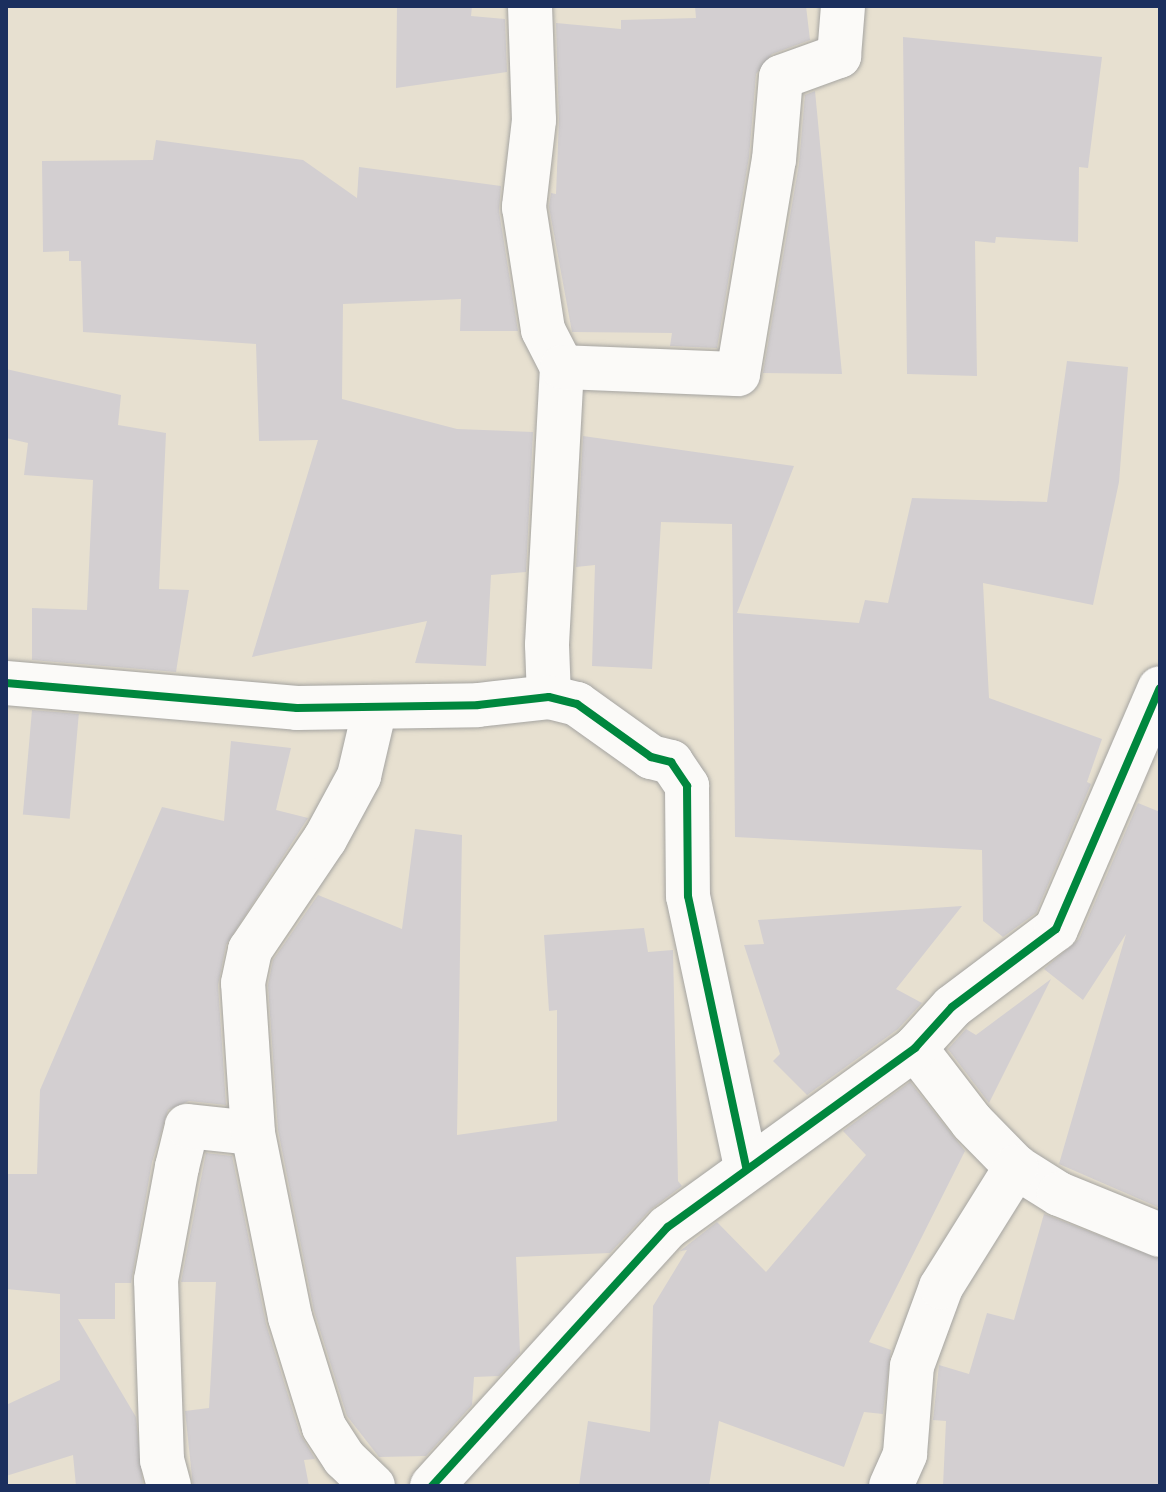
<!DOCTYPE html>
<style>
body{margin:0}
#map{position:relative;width:1166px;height:1492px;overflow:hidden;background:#e7e0d0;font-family:"Sorts Mill Goudy",serif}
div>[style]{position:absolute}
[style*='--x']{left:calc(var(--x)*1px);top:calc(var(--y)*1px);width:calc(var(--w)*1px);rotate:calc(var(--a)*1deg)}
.building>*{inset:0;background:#d3cfd1;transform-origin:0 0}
.roads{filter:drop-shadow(0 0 2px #a5a4a1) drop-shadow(0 0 2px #a5a4a1)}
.street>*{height:44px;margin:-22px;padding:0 22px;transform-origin:22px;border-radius:22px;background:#fbfaf8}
.cycleway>*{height:8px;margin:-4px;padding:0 4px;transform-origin:4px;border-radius:4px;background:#00873e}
span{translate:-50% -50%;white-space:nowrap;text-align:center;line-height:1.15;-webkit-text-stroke:6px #fff;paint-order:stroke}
.frame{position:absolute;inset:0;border:8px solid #1b2f5e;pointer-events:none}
</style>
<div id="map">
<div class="building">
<div style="clip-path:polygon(397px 6px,472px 6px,471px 16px,505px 19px,507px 72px,396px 88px)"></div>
<div style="clip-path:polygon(695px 6px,806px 6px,810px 40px,772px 54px,756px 74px,749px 157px,717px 348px,670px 346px,672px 333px,572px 332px,549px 207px,551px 193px,556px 194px,559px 119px,556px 23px,621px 29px,621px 20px,696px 18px)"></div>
<div style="clip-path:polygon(903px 37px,1102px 57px,1088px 168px,1079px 167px,1078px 242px,996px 237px,995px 243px,975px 241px,977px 376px,907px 374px)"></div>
<div style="clip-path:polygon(815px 91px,842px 374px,763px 373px,799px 164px,805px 95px)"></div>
<div style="clip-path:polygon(156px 140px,303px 160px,357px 198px,359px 167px,501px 186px,499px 211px,518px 331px,460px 331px,461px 299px,343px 304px,342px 399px,457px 429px,533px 432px,526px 572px,491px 575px,486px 666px,415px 663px,427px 621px,252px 657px,318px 440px,259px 441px,256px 344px,83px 332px,81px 261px,69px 261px,69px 251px,43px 252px,42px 161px,153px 160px)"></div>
<div style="clip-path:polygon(1067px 361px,1128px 367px,1119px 482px,1093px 605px,983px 583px,989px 698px,1102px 739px,1087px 782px,1091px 784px,1036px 913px,1003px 937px,983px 921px,982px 850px,735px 837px,732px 524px,661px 522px,652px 669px,592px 666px,595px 565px,576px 567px,583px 436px,794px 466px,737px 613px,859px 623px,865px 600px,888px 603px,912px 498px,1047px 502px)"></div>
<div style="clip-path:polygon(6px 369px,121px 395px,118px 425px,166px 433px,159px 589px,189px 590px,176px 672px,32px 660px,32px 608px,87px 610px,93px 480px,24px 475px,28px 443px,6px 438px)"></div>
<div style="left:32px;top:710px;width:47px;height:105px;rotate:5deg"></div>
<div style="clip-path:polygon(231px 741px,291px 748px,276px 810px,308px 818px,226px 945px,218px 985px,226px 1105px,189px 1101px,168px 1110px,152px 1162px,131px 1283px,115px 1283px,115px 1319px,78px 1319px,136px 1417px,143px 1486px,76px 1486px,73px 1455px,6px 1476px,6px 1405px,60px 1380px,60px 1294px,6px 1289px,6px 1174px,37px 1174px,40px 1090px,162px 807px,224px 821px)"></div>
<div style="clip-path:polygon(1138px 803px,1160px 812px,1160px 1208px,1059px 1164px,1126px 934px,1083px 1000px,1044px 969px,1079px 939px)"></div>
<div style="clip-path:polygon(415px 829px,462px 835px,457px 1135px,557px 1121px,557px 1010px,549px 1011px,544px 935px,644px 928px,648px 952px,673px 950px,678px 1181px,682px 1186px,650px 1210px,610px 1253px,516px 1257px,520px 1353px,499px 1376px,474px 1377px,472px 1405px,426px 1456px,379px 1457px,347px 1416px,314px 1311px,278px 1130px,268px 985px,273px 960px,318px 895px,402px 929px)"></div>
<div style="clip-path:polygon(962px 906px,896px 989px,922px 1003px,898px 1029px,807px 1095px,773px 1061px,780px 1054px,744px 945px,764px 944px,758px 920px)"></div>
<div style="clip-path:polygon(1051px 979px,989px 1103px,948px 1049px,966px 1029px,976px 1035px)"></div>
<div style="clip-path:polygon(910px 1082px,965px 1151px,869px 1342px,891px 1350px,883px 1414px,864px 1412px,844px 1467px,719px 1421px,709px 1486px,579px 1486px,588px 1421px,650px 1432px,653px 1306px,687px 1250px,680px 1251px,717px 1222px,766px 1272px,866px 1155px,843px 1131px)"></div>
<div style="clip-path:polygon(206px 1153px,232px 1156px,266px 1324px,300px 1434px,315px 1459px,304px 1460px,309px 1486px,193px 1486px,185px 1411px,209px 1408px,216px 1282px,181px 1282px)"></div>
<div style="clip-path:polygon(1044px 1214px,1160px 1259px,1160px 1486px,943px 1486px,946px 1421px,933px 1420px,939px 1365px,969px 1374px,987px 1313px,1014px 1320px)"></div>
</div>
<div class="roads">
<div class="street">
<div style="--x:530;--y:6;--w:114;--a:88"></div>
<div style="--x:534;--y:120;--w:88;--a:96.6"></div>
<div style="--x:524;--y:207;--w:124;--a:81.2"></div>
<div style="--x:543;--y:330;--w:42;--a:62.8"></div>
<div style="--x:562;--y:367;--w:278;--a:93.1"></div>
<div style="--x:547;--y:645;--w:52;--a:87.8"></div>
<div style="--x:562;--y:367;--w:176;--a:2.3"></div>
<div style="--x:738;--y:374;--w:217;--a:-80.5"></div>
<div style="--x:774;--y:160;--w:83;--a:-85.2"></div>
<div style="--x:781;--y:77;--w:62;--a:-19.9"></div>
<div style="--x:839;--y:56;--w:50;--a:-85.4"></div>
<div style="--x:6;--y:683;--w:292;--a:4.9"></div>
<div style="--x:297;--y:708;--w:181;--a:-0.9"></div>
<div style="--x:478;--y:705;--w:71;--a:-6.4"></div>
<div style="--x:549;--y:697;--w:29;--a:14"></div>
<div style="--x:577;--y:704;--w:91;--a:35.6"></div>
<div style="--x:651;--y:757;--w:21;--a:14"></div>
<div style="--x:671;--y:762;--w:29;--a:56"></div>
<div style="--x:687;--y:786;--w:110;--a:89.5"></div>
<div style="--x:688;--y:896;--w:277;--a:77.9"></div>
<div style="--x:915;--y:1048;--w:93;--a:52.4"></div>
<div style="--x:972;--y:1122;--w:63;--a:45.6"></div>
<div style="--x:1016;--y:1167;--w:51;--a:32.1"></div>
<div style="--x:1059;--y:1194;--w:109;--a:22.1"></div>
<div style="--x:169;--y:1486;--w:27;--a:-105"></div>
<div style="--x:162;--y:1460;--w:180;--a:-91.9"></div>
<div style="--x:156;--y:1280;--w:115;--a:-79.5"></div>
<div style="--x:177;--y:1167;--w:42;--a:-76.3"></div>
<div style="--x:187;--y:1126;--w:66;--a:6.1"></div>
<div style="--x:373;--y:1486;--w:40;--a:-136"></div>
<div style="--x:344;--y:1458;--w:37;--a:-123"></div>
<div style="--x:324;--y:1427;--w:115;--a:-107.2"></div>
<div style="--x:290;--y:1317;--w:188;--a:-101.4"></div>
<div style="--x:253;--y:1133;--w:150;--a:-93.8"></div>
<div style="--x:243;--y:983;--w:34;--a:-78"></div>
<div style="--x:250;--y:950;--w:134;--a:-56"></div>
<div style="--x:325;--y:839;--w:72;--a:-61.6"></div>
<div style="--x:359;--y:776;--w:70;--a:-76.8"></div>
<div style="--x:432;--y:1486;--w:350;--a:-47.7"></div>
<div style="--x:668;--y:1227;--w:305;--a:-35.9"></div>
<div style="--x:915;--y:1048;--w:55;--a:-47.9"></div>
<div style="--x:952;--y:1007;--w:130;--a:-36.9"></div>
<div style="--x:1056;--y:929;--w:262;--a:-66.7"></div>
<div style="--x:891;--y:1486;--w:35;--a:-66"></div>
<div style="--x:905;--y:1454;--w:88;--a:-85.5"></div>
<div style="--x:912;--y:1366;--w:84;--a:-69.8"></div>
<div style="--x:941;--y:1287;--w:142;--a:-58"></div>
</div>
</div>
<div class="cycleway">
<div style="--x:6;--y:683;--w:292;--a:4.9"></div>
<div style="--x:297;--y:708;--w:181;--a:-0.9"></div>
<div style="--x:478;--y:705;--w:71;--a:-6.4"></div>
<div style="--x:549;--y:697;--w:29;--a:14"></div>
<div style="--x:577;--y:704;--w:91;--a:35.6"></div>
<div style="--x:651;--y:757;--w:21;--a:14"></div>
<div style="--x:671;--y:762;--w:29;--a:56"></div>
<div style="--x:687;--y:786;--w:110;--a:89.5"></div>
<div style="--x:688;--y:896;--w:277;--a:77.9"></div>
<div style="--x:432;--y:1486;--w:350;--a:-47.7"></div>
<div style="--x:668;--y:1227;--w:305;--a:-35.9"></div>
<div style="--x:915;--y:1048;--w:55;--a:-47.9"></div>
<div style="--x:952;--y:1007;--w:130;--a:-36.9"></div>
<div style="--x:1056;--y:929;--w:262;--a:-66.7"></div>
</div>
<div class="frame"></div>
</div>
